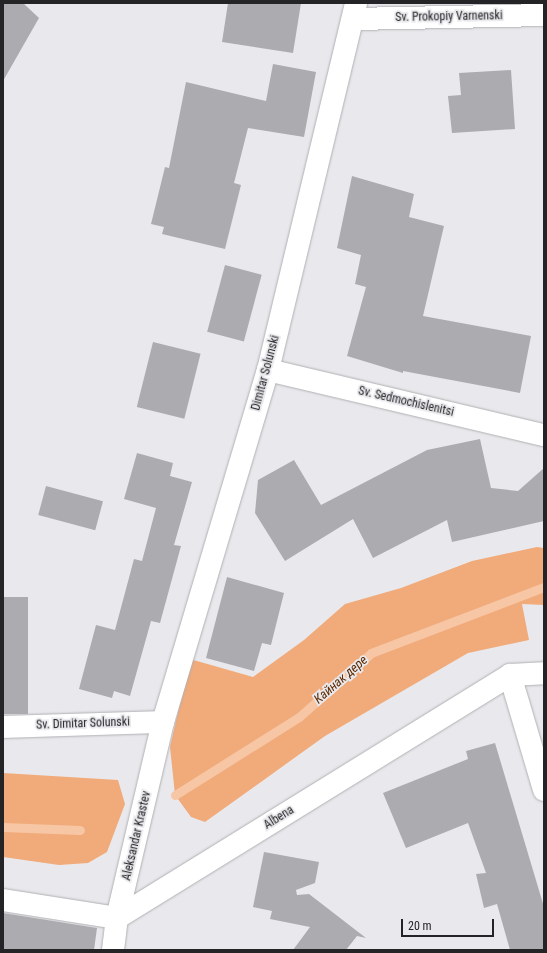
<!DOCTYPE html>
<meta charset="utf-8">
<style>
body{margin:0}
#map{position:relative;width:547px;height:953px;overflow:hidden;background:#e9e9ed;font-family:"Roboto Condensed",sans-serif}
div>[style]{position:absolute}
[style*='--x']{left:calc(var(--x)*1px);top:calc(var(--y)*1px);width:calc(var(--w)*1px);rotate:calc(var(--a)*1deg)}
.green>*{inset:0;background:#f1aa79}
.stream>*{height:9px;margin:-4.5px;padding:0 4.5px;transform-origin:4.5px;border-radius:4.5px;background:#f7c6a5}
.building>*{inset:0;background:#acacb0;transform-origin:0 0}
.roads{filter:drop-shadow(0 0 1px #b0b0b4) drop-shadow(0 0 1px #b0b0b4)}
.minor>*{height:22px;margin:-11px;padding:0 11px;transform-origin:11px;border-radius:11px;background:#fff}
span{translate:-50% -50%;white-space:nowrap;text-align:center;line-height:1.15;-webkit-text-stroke:3.5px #e9e9ed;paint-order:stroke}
.street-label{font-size:12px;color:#242426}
.water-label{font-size:13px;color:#5d2b00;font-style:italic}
.frame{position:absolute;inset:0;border:4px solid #242426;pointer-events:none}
.scale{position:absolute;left:401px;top:919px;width:93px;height:18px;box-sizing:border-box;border:2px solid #242426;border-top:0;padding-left:5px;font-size:12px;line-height:14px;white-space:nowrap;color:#242426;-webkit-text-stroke:3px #e9e9ed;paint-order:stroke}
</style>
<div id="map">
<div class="green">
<div style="clip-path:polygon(537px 547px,544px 548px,544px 605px,522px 604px,529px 640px,468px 653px,325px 736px,205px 822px,191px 817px,175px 795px,170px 747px,190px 659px,253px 677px,304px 640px,345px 604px,401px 588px,472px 561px)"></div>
<div style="clip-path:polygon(3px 773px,118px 780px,125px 804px,107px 852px,88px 863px,59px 865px,3px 857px)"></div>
</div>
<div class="stream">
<div style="--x:175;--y:795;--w:146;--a:-32.2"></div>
<div style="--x:299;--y:717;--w:96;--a:-41.6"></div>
<div style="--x:371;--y:653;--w:185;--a:-20.9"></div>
<div style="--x:3;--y:827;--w:77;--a:2.2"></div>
</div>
<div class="building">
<div style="clip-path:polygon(3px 3px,23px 3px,39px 18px,3px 81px)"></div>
<div style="clip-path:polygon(228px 3px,301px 3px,293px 53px,222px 42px)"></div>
<div style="clip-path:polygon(273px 64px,316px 72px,304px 137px,248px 128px,234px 183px,241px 185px,225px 249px,162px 234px,164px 227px,151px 224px,165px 167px,169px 168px,186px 82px,266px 101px)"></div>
<div style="clip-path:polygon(511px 70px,515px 129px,452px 133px,448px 96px,461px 95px,459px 73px)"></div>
<div style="clip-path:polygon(352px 176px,414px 194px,409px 217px,444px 226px,423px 316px,531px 336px,520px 393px,403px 371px,403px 373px,347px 356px,366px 287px,355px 284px,361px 255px,337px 248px)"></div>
<div style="left:225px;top:265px;width:38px;height:69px;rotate:15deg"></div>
<div style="left:153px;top:342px;width:49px;height:67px;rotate:14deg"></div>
<div style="clip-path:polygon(480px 439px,491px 488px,518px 491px,544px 468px,544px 521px,452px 542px,447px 520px,373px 558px,353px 519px,285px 561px,255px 513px,258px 480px,294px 460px,321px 505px,427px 450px)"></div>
<div style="clip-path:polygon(137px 453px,173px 463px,170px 476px,192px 482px,174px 545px,181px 546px,160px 623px,151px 621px,130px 696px,114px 691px,112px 698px,79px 689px,96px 625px,115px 630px,134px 559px,142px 561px,156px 508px,124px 499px)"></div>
<div style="left:46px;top:486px;width:59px;height:30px;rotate:15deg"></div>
<div style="clip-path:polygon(227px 577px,284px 593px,271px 645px,262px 643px,254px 671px,206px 658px)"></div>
<div style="left:3px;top:597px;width:25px;height:117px"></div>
<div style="clip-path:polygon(495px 743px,544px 907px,544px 950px,510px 950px,497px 904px,484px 908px,476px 874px,486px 873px,468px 823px,406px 848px,383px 793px,468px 759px,466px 751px)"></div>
<div style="clip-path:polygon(264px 852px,319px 862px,315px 883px,296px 890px,297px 895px,309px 894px,366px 938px,357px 936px,346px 950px,293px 950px,310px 927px,270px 919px,272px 911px,253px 907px)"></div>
<div style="clip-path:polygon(3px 913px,97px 928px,94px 950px,3px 950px)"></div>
</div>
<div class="roads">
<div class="minor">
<div style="--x:354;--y:19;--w:190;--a:-1.2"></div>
<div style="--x:268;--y:370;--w:284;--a:13.3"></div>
<div style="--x:510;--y:675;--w:120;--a:73.5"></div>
<div style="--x:3;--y:727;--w:160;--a:-1.8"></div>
<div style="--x:3;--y:900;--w:115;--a:9"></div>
<div style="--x:117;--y:918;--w:462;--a:-31.7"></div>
<div style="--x:510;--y:675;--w:34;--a:-3"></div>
<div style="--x:113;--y:950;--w:32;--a:-83"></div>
<div style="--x:117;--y:918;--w:201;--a:-76.8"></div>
<div style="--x:163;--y:722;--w:367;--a:-73.4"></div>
<div style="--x:268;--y:370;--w:377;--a:-76.5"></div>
</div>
</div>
<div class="street-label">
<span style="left:449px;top:17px;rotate:-1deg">Sv. Prokopiy Varnenski</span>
<span style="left:266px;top:373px;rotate:-75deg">Dimitar Solunski</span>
<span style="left:406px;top:402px;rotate:13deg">Sv. Sedmochislenitsi</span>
<span style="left:83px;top:724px;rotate:-2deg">Sv. Dimitar Solunski</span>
<span style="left:279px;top:818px;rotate:-32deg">Albena</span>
<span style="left:137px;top:836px;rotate:-77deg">Aleksandar Krastev</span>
</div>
<div class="water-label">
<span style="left:341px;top:680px;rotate:-41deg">Кайнак дере</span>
</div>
<div class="frame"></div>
<div class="scale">20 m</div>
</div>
